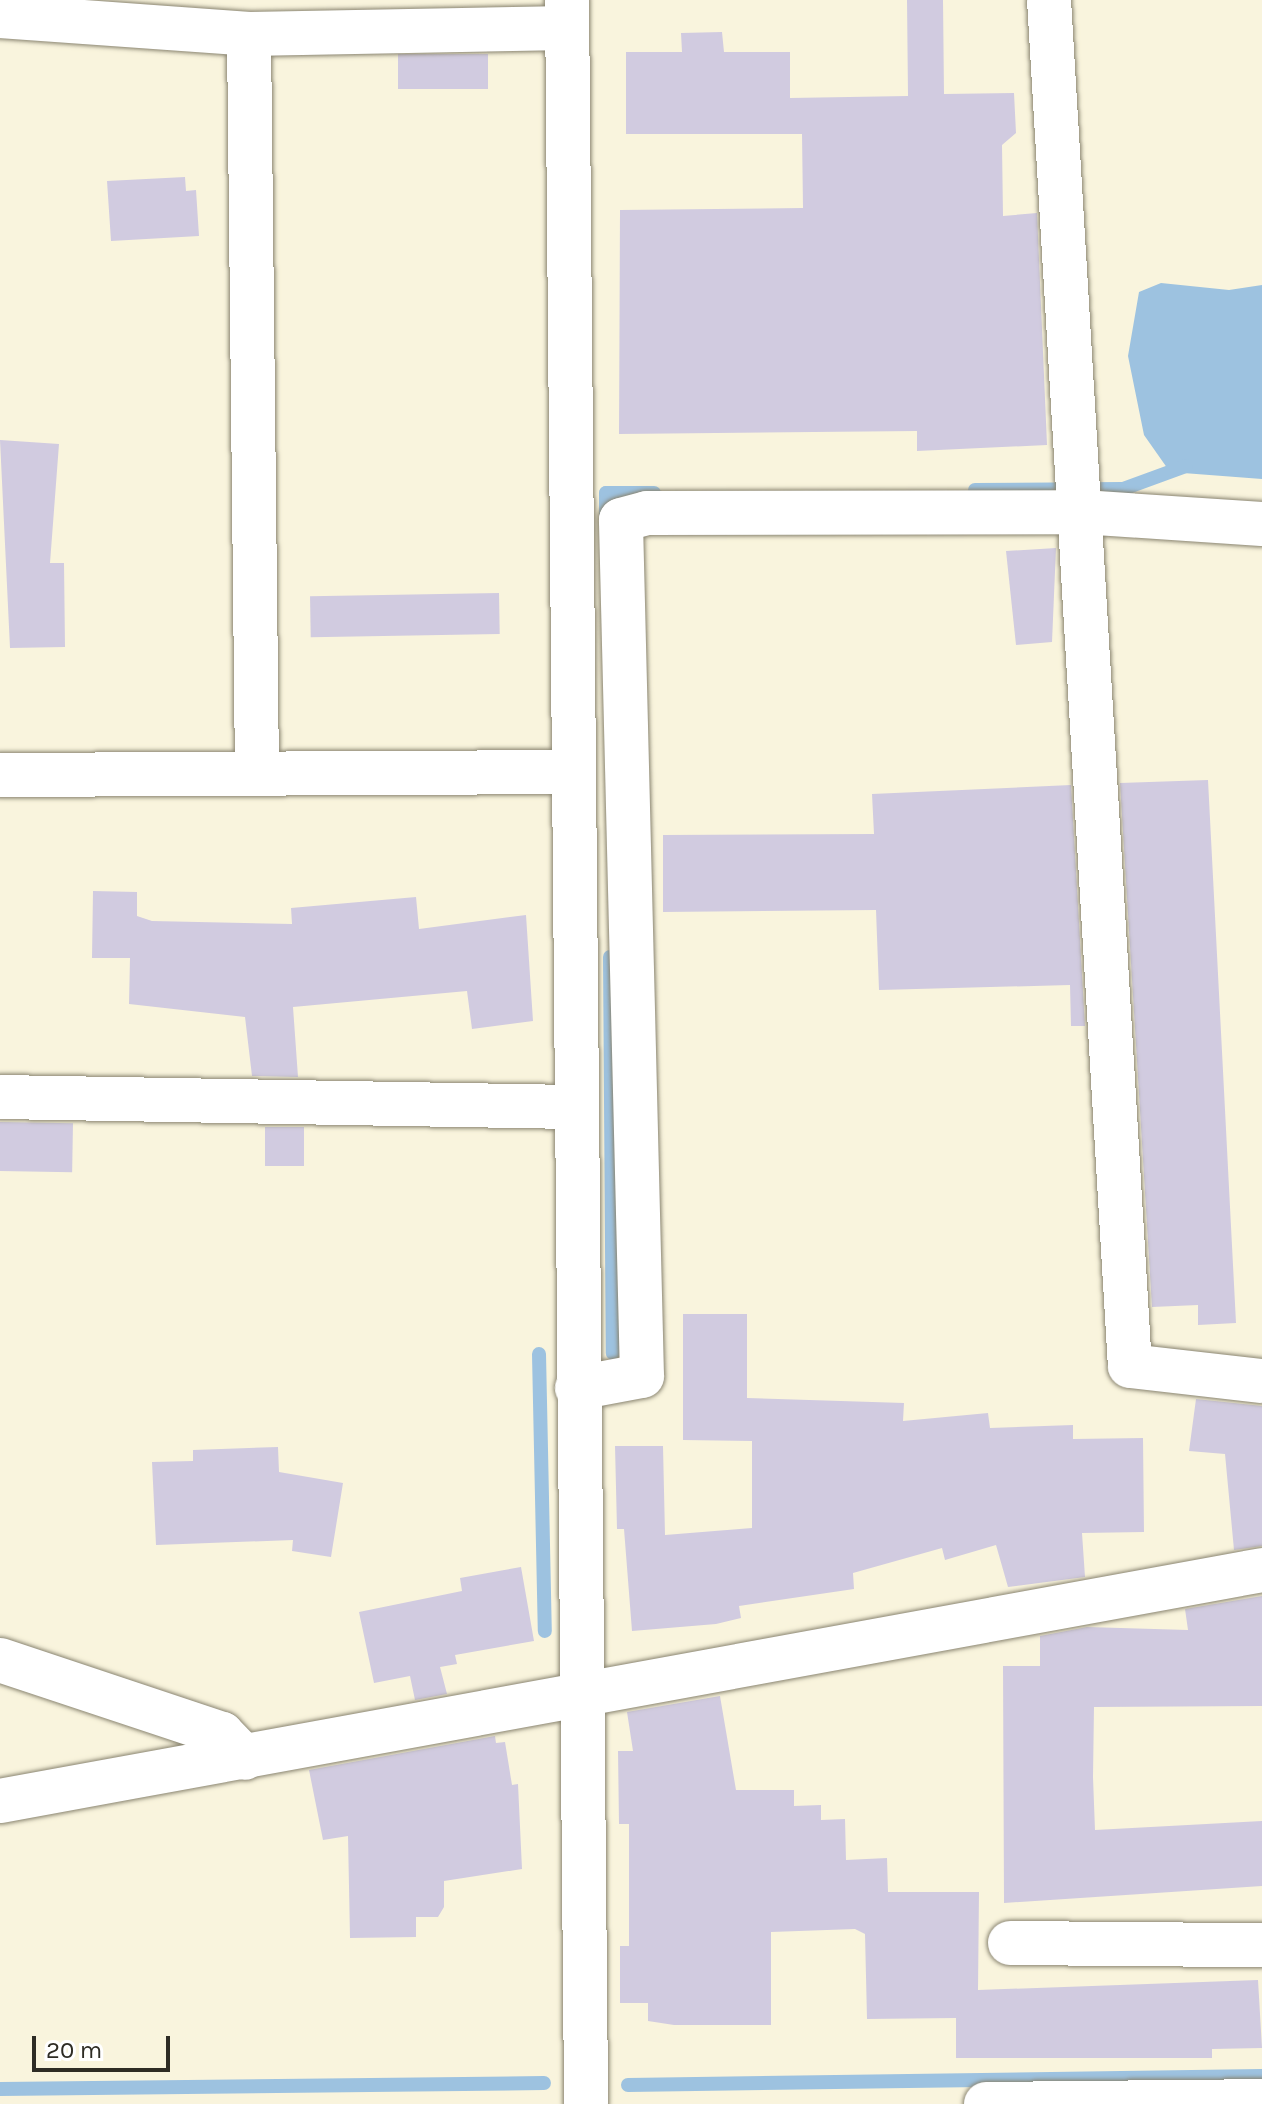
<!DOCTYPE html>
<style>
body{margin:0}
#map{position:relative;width:1262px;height:2104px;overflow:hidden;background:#f9f4dd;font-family:Karla,sans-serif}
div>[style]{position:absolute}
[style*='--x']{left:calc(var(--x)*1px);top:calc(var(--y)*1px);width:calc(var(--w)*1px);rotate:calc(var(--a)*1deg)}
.water>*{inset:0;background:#9dc2e0}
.stream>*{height:14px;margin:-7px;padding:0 7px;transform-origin:7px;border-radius:7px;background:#9dc2e0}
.building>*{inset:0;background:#d1cbe0;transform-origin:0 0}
.roads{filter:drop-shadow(0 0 2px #8a8571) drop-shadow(0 0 2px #8a8571)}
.minor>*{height:44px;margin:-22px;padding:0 22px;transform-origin:22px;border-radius:22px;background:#fff}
.tertiary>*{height:44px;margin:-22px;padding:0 22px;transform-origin:22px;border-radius:22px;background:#fff}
span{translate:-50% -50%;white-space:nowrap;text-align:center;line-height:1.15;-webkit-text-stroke:6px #fff;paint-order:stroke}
.scale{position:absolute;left:32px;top:2036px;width:138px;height:36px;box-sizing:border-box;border:4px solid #2e2c24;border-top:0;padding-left:10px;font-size:24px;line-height:28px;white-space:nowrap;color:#2e2c24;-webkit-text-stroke:6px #fff;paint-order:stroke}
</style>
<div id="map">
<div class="water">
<div style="clip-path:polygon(1161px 283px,1229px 290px,1262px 285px,1262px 479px,1170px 472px,1144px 435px,1128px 356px,1139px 292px)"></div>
</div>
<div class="stream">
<div style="--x:975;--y:490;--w:148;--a:-0.4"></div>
<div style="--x:1123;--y:489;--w:67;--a:-20.1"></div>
<div style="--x:606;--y:520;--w:27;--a:-90"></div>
<div style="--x:606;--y:493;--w:48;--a:0"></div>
<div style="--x:610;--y:957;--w:396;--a:89.6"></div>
<div style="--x:539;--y:1354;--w:277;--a:88.8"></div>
<div style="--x:628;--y:2085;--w:634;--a:-0.81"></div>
<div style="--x:0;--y:2089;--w:544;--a:-0.63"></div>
</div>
<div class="building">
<div style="clip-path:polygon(907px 0,943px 0,944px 94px,1014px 93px,1016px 133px,1002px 145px,1003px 216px,1037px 213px,1047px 445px,917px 451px,917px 431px,619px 434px,620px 210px,803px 208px,802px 134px,626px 134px,626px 52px,682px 52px,681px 33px,722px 32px,724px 52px,790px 52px,790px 98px,908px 96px)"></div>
<div style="left:488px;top:54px;width:35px;height:90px;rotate:90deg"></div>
<div style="clip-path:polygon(185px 177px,186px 191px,196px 190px,199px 236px,111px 241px,107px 181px)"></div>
<div style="clip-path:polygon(0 440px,59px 444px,50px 563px,64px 563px,65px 647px,10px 648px)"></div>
<div style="clip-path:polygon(1056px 548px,1052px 642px,1016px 645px,1006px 551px)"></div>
<div style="left:499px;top:593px;width:41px;height:189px;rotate:89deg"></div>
<div style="clip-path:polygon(1208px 780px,1236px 1323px,1198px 1325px,1198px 1305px,1152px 1307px,1120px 783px)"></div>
<div style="clip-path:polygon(1071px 785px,1085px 1026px,1071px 1026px,1070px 985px,879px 990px,876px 910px,663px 912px,663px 835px,874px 834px,872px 794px)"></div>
<div style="clip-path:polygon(93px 891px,137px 892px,137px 916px,152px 921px,292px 924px,291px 908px,416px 897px,419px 929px,526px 915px,533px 1021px,472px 1029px,467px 991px,293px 1007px,298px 1077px,252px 1076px,245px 1017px,129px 1004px,130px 958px,92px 958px)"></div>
<div style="left:0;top:1122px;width:73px;height:49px;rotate:1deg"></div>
<div style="left:265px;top:1127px;width:39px;height:39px"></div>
<div style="clip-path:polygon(683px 1314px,747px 1314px,747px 1398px,904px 1403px,903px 1421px,988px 1413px,990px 1428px,1073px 1425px,1073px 1439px,1143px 1438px,1144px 1532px,1082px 1533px,1085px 1577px,1008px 1587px,996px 1545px,945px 1560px,942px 1548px,853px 1573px,854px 1589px,739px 1606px,741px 1618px,716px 1624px,632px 1631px,624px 1529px,617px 1529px,615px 1446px,663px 1446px,665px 1535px,752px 1528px,752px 1441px,683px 1440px)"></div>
<div style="clip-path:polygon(1196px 1399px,1262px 1406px,1262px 1546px,1234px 1550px,1225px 1454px,1189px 1451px)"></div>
<div style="clip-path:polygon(278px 1447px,279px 1472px,343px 1483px,331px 1557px,292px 1551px,293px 1540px,156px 1545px,152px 1462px,193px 1461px,193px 1450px)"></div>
<div style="clip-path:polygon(521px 1567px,534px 1641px,455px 1655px,457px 1664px,440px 1667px,447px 1694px,415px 1700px,410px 1676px,374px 1683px,359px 1612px,462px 1591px,460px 1578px)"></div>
<div style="clip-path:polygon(1262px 1596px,1262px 1706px,1094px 1707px,1093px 1777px,1095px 1830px,1262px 1821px,1262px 1886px,1004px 1903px,1003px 1666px,1040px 1666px,1040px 1636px,1087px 1627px,1188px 1630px,1185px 1609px)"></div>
<div style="clip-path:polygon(720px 1696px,736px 1790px,794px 1790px,794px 1806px,821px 1805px,821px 1820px,845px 1819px,846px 1860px,887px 1858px,888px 1892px,979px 1892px,978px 1990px,1258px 1980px,1262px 2048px,1212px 2049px,1212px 2058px,956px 2058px,956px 2018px,867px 2019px,865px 1934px,855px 1929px,771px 1932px,771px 2025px,674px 2025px,648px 2021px,648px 2003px,620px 2003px,620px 1946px,629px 1946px,629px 1824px,619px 1824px,618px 1751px,633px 1751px,627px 1712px)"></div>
<div style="clip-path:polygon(495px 1736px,496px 1743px,505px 1742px,512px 1785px,518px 1784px,522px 1869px,444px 1881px,444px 1907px,438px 1917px,416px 1917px,416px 1937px,350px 1938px,348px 1836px,323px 1840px,309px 1770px)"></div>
</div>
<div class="roads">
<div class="minor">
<div style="--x:1049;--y:0;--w:1368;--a:86.61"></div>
<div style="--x:1130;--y:1366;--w:133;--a:6.5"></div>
<div style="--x:0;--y:16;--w:250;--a:4.1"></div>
<div style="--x:249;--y:34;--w:318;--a:-1.1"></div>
<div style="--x:249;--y:34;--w:739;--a:89.38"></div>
<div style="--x:0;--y:775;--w:569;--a:-0.3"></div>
<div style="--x:0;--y:1097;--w:573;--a:1"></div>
<div style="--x:577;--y:1388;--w:66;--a:-10.5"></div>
<div style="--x:642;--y:1376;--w:856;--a:-91.41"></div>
<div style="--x:621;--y:520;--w:27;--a:-15"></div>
<div style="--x:647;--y:513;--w:435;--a:-0.1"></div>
<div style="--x:1082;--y:512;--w:180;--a:3.8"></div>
<div style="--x:0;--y:1660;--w:234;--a:18.4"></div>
<div style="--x:222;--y:1734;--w:33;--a:46"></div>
<div style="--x:0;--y:1801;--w:1283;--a:-10.37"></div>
<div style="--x:1010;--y:1943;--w:252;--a:0.5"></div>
<div style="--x:986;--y:2104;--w:276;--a:-0.6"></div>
</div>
<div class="tertiary">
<div style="--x:567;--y:0;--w:2104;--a:89.48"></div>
</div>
</div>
<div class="scale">20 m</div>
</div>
